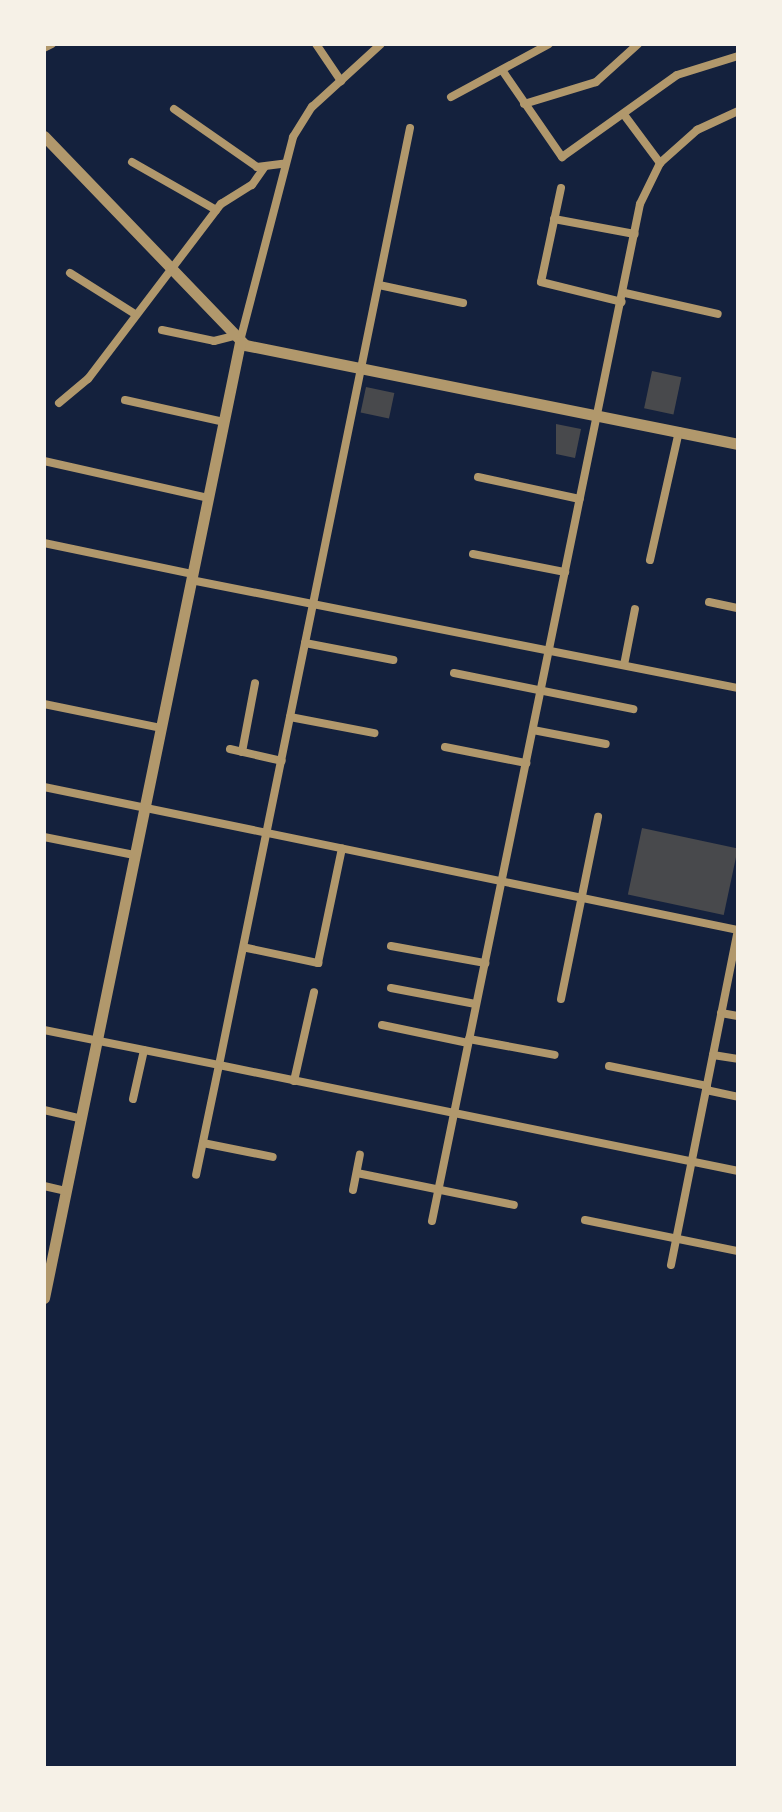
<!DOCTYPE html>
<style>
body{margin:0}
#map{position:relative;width:782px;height:1812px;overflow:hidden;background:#14213d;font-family:"Sofia Sans Condensed",sans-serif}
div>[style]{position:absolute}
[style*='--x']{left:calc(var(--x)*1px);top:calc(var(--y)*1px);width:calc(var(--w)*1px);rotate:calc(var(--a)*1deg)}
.building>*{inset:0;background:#48494c;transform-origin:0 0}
.minor>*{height:8px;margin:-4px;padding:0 4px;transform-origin:4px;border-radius:4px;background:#b1986c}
.tertiary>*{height:11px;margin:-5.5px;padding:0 5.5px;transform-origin:5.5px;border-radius:5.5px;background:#b1986c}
span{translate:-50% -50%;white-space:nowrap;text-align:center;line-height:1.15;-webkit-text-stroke:7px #f6f1e7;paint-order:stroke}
.frame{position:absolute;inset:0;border:46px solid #f6f1e7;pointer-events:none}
</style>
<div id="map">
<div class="building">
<div style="left:652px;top:371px;width:30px;height:38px;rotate:12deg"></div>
<div style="left:366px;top:387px;width:29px;height:26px;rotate:12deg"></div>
<div style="clip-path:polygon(556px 424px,581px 429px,575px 458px,556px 454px)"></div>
<div style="left:642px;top:828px;width:98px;height:68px;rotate:12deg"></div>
</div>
<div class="minor">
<div style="--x:316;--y:44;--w:45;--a:56"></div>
<div style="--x:44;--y:48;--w:9;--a:-27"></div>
<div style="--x:502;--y:70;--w:106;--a:55.4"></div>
<div style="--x:562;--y:157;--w:141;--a:-35.5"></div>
<div style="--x:677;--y:75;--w:64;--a:-17.3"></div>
<div style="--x:451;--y:97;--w:111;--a:-28.4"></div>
<div style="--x:524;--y:104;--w:75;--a:-17"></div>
<div style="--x:596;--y:82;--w:57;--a:-42.1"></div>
<div style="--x:174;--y:109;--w:101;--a:34.9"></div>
<div style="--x:257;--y:167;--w:26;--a:-7"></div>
<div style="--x:625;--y:116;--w:59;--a:53.3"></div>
<div style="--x:410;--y:128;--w:956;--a:101.52"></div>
<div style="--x:219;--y:1065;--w:530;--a:11.54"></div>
<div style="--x:132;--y:162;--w:97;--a:29.7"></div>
<div style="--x:561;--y:188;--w:96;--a:102"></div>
<div style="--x:541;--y:282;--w:83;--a:13.9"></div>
<div style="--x:554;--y:219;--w:82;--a:10.5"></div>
<div style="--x:70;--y:273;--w:77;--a:32.2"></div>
<div style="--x:379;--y:285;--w:86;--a:12.1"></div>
<div style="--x:625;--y:293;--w:95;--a:12.7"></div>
<div style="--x:162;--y:330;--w:53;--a:11.9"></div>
<div style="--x:214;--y:341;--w:21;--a:-14"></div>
<div style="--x:240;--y:341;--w:211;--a:-75.4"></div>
<div style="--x:293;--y:137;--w:36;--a:-58"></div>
<div style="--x:312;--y:107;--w:93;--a:-42.4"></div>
<div style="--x:125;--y:400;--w:101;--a:12.5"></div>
<div style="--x:59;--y:403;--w:38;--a:-40"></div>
<div style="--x:88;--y:379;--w:220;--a:-52.8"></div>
<div style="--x:221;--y:204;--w:36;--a:-32"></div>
<div style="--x:252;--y:185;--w:21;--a:-55"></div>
<div style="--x:44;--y:461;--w:168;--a:12.7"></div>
<div style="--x:478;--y:477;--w:104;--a:12.2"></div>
<div style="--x:44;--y:543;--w:151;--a:11.8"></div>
<div style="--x:473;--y:554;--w:94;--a:11.1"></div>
<div style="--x:650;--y:560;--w:132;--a:-77.3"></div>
<div style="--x:191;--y:580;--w:558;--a:11.17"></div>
<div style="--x:709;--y:602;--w:30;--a:12"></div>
<div style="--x:305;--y:643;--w:90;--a:10.9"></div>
<div style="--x:624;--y:665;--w:57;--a:-78.9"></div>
<div style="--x:454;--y:673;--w:183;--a:11.4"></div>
<div style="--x:44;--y:704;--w:119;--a:11.6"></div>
<div style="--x:290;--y:717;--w:86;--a:10.8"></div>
<div style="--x:533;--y:730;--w:74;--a:10.9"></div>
<div style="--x:445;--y:747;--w:83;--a:11.2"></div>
<div style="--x:230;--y:749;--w:53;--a:13"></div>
<div style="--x:242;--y:752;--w:70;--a:-79.3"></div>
<div style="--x:44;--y:787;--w:709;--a:11.64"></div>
<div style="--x:44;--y:837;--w:92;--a:11.3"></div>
<div style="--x:391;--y:946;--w:96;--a:10.3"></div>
<div style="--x:247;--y:948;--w:73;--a:11.9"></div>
<div style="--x:318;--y:963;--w:117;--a:-78.2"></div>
<div style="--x:391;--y:988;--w:86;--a:10.7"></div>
<div style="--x:561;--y:999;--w:186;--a:-78.5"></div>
<div style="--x:721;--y:1013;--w:17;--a:10"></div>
<div style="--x:382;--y:1025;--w:88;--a:11.8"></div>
<div style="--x:44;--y:1030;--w:178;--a:11.3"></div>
<div style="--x:219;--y:1065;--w:112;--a:101.8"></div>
<div style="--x:469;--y:1039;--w:87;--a:10.5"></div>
<div style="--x:713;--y:1055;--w:25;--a:9"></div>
<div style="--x:609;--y:1066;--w:100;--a:11.5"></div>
<div style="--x:294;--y:1081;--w:91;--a:-77.3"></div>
<div style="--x:706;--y:1090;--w:33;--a:12"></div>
<div style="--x:133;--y:1099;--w:50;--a:-77.3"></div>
<div style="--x:44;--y:1110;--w:37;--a:13"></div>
<div style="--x:203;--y:1143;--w:71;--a:11.3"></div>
<div style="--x:357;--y:1173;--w:160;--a:11.5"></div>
<div style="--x:44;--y:1186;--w:23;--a:13"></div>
<div style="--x:353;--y:1190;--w:36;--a:-79"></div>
<div style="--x:585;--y:1220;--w:156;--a:11.5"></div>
<div style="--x:432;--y:1221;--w:1038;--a:-78.44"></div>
<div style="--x:640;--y:204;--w:46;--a:-64"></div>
<div style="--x:660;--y:163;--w:50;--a:-41.7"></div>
<div style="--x:697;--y:130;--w:45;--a:-24.9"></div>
<div style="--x:671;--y:1265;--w:341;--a:-78.7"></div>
</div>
<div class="tertiary">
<div style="--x:44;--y:136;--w:290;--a:46.1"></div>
<div style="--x:245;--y:345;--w:503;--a:11.35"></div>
<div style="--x:44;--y:1298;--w:976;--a:-78.41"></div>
</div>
<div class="frame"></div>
</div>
